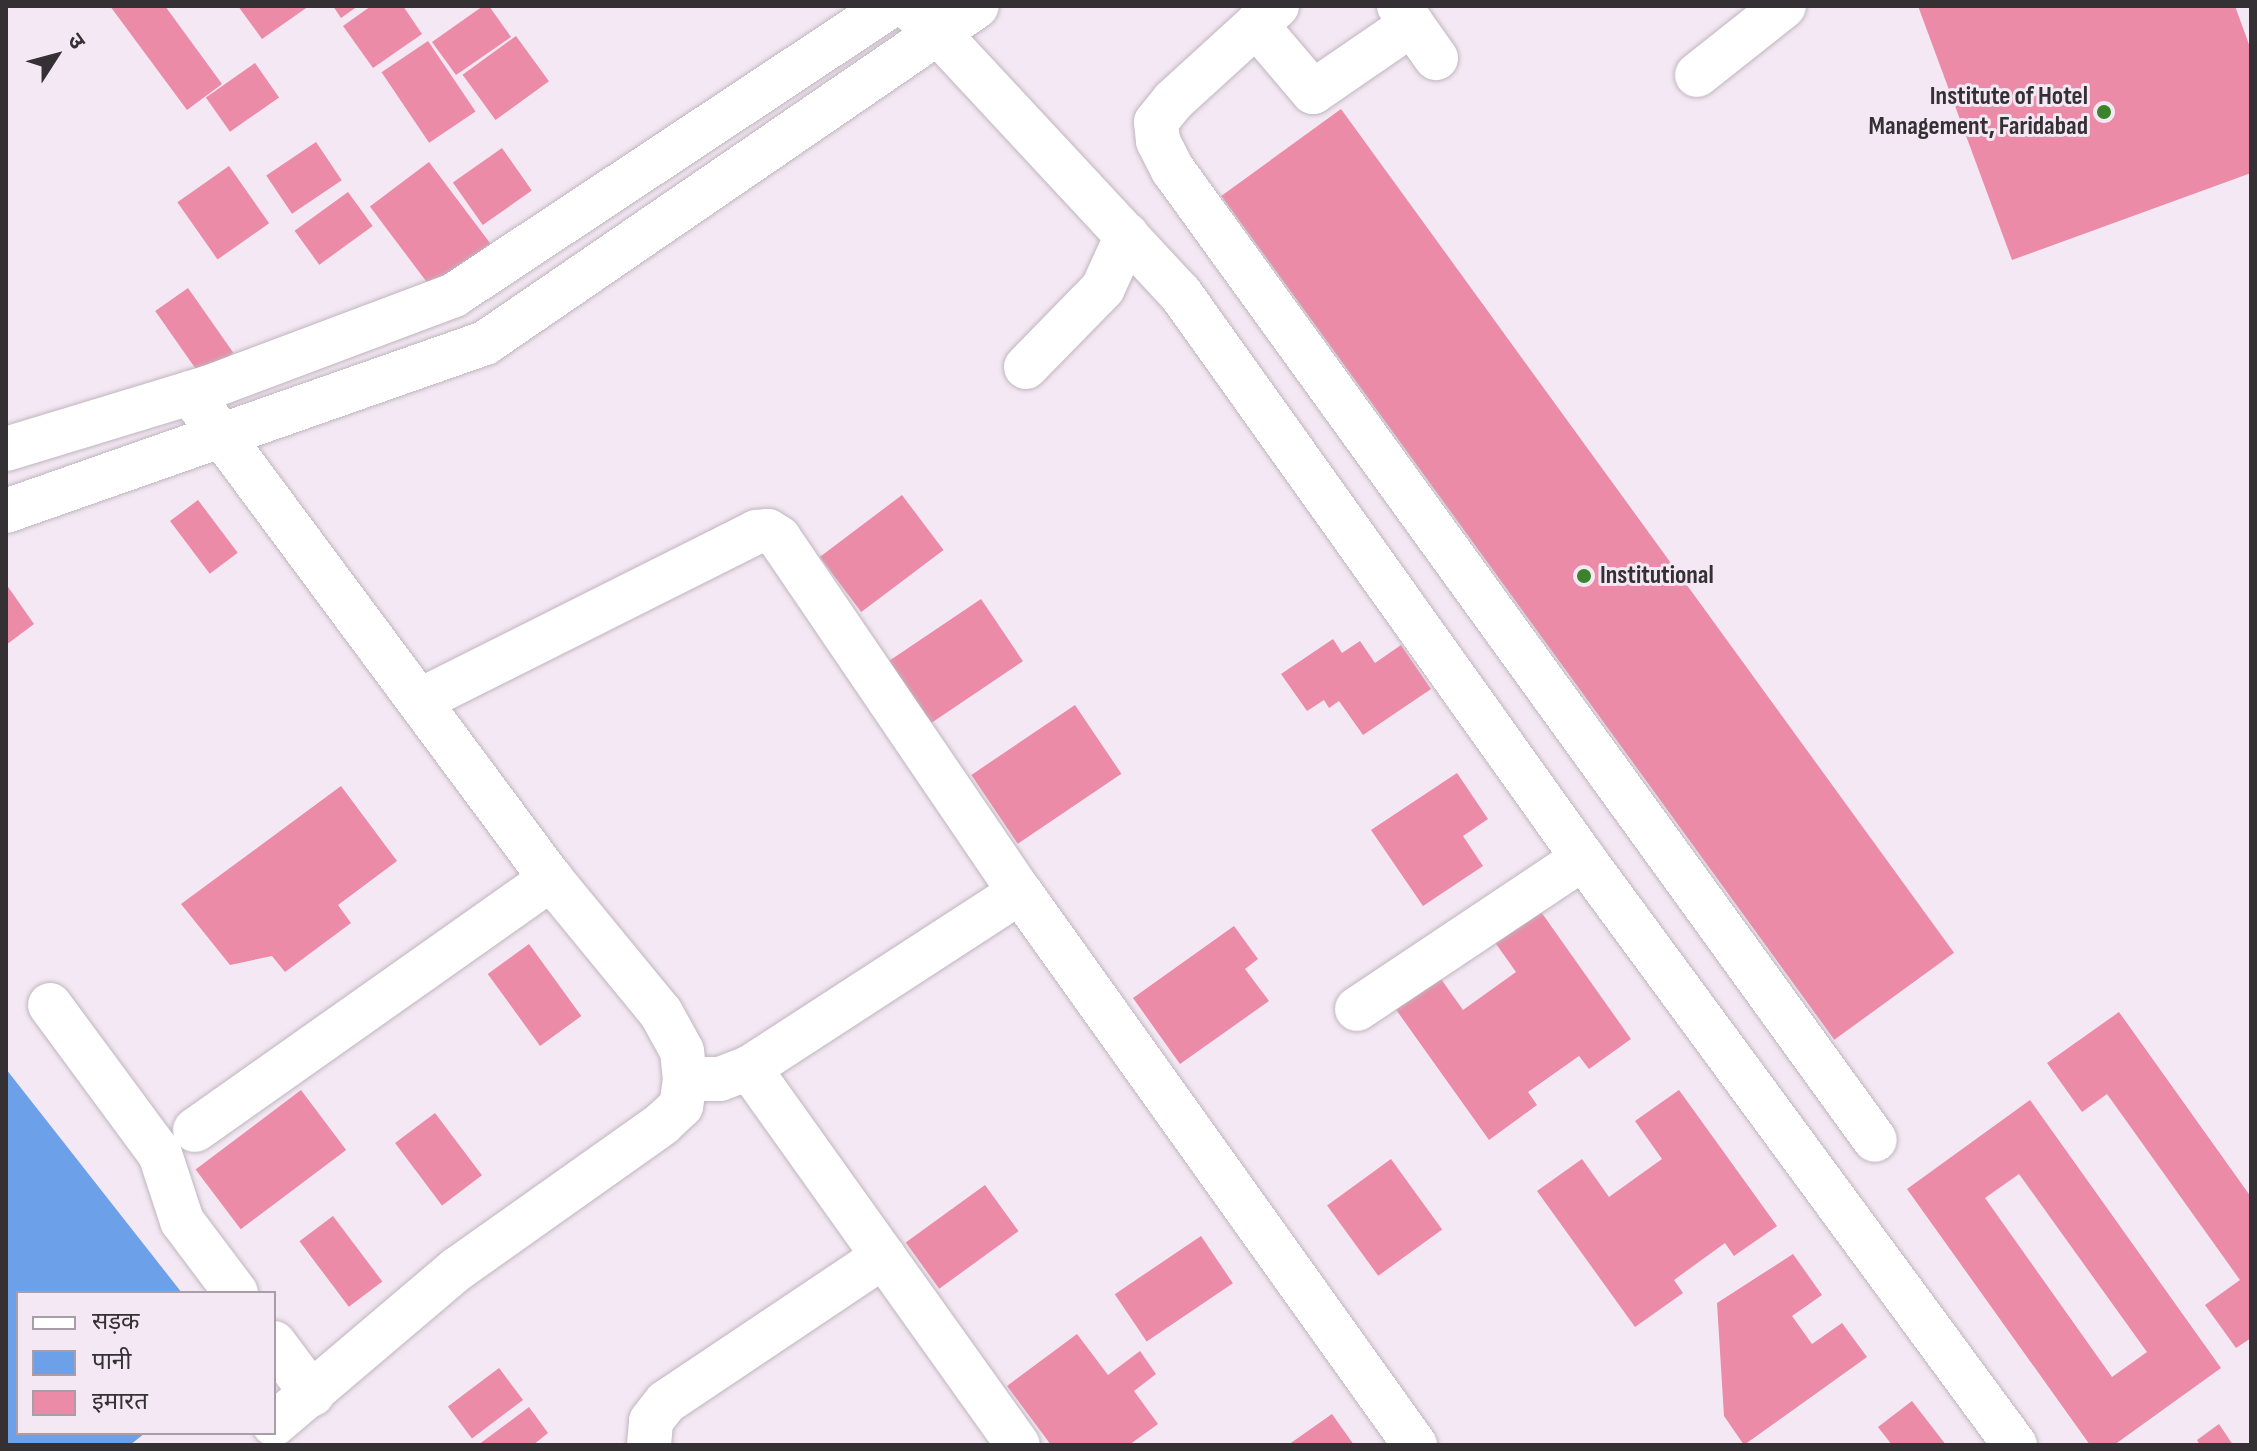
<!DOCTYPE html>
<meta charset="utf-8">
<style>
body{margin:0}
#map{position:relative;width:2257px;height:1451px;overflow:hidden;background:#f3e8f3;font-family:"Sofia Sans Condensed","Noto Sans Devanagari",sans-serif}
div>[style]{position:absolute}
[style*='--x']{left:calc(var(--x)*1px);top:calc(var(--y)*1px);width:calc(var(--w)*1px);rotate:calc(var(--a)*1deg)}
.water>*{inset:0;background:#6ca0e9}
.building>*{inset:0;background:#eb8ba7;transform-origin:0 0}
.roads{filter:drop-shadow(0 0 2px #c0b5bf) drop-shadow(0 0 2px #c0b5bf)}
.minor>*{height:44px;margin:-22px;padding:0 22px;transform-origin:22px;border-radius:22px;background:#fff}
.dots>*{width:22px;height:22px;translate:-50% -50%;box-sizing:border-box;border:4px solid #f3e8f3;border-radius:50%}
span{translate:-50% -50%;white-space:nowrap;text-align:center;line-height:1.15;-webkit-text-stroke:6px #f3e8f3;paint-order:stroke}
.poi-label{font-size:26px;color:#343034;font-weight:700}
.right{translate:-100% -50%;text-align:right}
.left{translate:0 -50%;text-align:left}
.frame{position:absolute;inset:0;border:8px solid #343034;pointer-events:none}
.legend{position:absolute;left:16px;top:1291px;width:260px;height:144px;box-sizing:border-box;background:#f3e8f3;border:2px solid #a79ea7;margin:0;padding:10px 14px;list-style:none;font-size:24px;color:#343034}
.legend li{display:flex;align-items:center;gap:16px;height:40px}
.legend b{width:40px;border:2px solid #a79ea7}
.north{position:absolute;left:16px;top:16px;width:80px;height:80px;-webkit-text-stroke:6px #f3e8f3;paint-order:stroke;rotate:54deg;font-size:22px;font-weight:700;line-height:32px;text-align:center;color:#343034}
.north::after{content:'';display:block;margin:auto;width:28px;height:36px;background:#343034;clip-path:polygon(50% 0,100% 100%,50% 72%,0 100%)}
</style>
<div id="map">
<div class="water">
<div style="clip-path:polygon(6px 1069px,182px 1293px,18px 1293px,18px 1433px,145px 1433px,130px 1445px,6px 1445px)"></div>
</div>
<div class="building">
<div style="clip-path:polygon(110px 6px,165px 6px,222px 84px,187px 110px)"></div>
<div style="clip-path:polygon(238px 6px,309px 6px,262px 39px)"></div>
<div style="clip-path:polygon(333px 6px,358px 6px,341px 18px)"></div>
<div style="clip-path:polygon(371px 6px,403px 6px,422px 34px,373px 68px,343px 26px)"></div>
<div style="clip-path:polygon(483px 6px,489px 6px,511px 37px,456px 75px,432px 42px)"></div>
<div style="clip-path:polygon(1918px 6px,2235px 6px,2251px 50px,2251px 173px,2012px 260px)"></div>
<div style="left:516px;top:36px;width:56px;height:66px;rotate:54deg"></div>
<div style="left:428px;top:41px;width:85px;height:56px;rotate:56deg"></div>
<div style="left:255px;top:63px;width:42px;height:60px;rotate:55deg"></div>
<div style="left:1341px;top:109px;width:1043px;height:148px;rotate:54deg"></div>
<div style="left:316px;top:142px;width:46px;height:60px;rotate:56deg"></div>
<div style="left:502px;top:148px;width:52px;height:60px;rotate:55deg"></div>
<div style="left:429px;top:162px;width:106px;height:74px;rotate:53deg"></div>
<div style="left:229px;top:166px;width:70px;height:63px;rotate:55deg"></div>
<div style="left:348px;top:192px;width:42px;height:66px;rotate:54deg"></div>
<div style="left:188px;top:288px;width:79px;height:40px;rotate:55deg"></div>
<div style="left:902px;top:495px;width:69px;height:103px;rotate:53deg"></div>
<div style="left:198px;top:500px;width:66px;height:35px;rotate:53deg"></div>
<div style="clip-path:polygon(6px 584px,34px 624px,6px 645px)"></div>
<div style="left:981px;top:599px;width:75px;height:116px;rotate:56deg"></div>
<div style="clip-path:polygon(1333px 639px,1342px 653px,1360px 641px,1375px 663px,1401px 645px,1431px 689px,1363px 735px,1339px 701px,1329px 708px,1324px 700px,1307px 711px,1281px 674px)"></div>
<div style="left:1075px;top:705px;width:83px;height:125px;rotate:56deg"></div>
<div style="clip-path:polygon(1457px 773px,1488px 819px,1463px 836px,1483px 866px,1423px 906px,1371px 830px)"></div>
<div style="clip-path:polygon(341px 786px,397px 861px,338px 905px,351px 923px,285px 972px,272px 956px,230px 965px,181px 904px)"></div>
<div style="clip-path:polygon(1534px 902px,1631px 1039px,1589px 1069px,1579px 1056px,1528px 1092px,1537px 1105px,1489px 1140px,1392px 1004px,1436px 972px,1463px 1010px,1516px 972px,1489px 934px)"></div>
<div style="clip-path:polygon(1234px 926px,1258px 959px,1245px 969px,1269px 1001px,1180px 1064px,1133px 998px)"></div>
<div style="left:529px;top:944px;width:89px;height:51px;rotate:54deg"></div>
<div style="clip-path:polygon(2119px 1012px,2251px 1197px,2251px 1338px,2236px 1348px,2205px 1305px,2240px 1280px,2107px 1094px,2082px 1112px,2047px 1063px)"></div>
<div style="left:301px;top:1090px;width:75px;height:132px;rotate:53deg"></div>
<div style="clip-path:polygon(1679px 1090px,1777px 1226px,1734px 1256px,1725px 1243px,1674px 1280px,1683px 1293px,1635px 1327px,1537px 1191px,1582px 1159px,1609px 1197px,1662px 1159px,1635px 1121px)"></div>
<div style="clip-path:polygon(evenodd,2030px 1100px,2221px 1368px,2114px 1445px,2090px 1445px,1907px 1189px,2030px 1100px,2019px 1174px,2147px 1352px,2112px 1377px,1985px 1198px,2019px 1174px)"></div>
<div style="left:435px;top:1113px;width:78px;height:50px;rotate:53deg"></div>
<div style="left:1391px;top:1159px;width:87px;height:79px;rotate:54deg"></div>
<div style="left:985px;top:1185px;width:57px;height:98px;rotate:54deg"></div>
<div style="left:333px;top:1216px;width:82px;height:42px;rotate:53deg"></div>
<div style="left:1201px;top:1236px;width:57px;height:104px;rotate:56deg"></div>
<div style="clip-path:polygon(1793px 1254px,1822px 1295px,1792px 1316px,1812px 1344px,1842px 1323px,1867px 1357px,1744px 1445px,1724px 1416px,1717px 1303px)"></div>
<div style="clip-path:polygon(1077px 1334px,1108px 1375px,1140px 1351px,1156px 1374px,1134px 1391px,1158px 1424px,1129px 1445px,1051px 1445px,1007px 1386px)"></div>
<div style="left:499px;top:1368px;width:40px;height:64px;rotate:53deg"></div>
<div style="clip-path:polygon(1912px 1401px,1946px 1445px,1892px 1445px,1878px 1427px)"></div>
<div style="clip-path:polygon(529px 1407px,548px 1433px,533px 1445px,478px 1445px)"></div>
<div style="clip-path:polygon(1332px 1414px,1354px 1445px,1288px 1445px)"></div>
<div style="clip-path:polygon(2219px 1424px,2233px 1445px,2200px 1445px,2197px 1440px)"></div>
</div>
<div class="roads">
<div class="minor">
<div style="--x:907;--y:6;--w:41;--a:41.1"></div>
<div style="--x:938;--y:33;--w:355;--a:47.1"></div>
<div style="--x:1180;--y:293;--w:694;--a:54.5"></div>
<div style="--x:1583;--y:858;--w:729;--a:53.65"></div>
<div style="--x:1277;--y:6;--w:141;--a:137.6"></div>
<div style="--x:1173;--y:101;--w:27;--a:129"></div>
<div style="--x:1156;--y:122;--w:19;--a:84"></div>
<div style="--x:1158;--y:141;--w:33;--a:63"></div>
<div style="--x:1173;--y:170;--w:1197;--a:54.11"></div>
<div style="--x:1399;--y:6;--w:64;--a:54.6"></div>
<div style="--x:1256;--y:25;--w:88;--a:49.6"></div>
<div style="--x:1313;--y:92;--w:120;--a:-34.5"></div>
<div style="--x:1697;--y:75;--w:111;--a:-38.4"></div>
<div style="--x:1026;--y:367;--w:110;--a:-45.7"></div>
<div style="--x:1103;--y:288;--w:58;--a:-65.6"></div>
<div style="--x:190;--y:393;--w:605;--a:53.4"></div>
<div style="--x:551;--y:879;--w:173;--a:50.6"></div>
<div style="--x:661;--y:1013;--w:43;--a:61.1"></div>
<div style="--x:682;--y:1051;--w:28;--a:84"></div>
<div style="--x:685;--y:1079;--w:27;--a:98"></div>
<div style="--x:681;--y:1106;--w:26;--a:137"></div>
<div style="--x:662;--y:1124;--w:251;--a:144.7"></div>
<div style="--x:457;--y:1269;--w:240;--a:139.7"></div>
<div style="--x:6;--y:449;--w:210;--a:-16.9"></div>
<div style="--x:207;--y:388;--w:264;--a:-20.6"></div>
<div style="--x:454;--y:295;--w:523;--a:-33.54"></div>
<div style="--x:6;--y:511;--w:508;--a:-19.33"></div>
<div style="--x:485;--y:343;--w:596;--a:-34.41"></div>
<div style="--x:419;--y:701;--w:377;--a:-26.6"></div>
<div style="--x:756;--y:532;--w:12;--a:-5"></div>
<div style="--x:768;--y:531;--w:13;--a:32"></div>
<div style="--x:779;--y:538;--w:428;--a:55.8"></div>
<div style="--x:1020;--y:892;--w:680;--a:54.46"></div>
<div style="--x:50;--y:1005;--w:185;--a:53.6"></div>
<div style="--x:160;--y:1154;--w:71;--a:71.8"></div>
<div style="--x:182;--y:1221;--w:90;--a:53.1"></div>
<div style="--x:1357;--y:1009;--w:272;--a:-33.7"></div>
<div style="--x:749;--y:1068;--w:463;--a:54.5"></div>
<div style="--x:685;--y:1079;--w:35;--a:0"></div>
<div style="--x:720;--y:1079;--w:31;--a:-21"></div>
<div style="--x:749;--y:1068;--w:323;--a:-33"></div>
<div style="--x:195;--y:1130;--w:436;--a:-35.2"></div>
<div style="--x:274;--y:1343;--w:64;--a:53.3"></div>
<div style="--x:649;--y:1445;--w:24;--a:-85"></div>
<div style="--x:651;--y:1421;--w:24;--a:-52"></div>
<div style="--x:666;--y:1402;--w:262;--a:-33.8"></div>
</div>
</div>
<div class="dots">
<div style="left:2104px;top:112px;background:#3a832a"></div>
<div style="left:1584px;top:576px;background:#3a832a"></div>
</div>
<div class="poi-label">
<span class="right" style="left:2088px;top:112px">Institute of Hotel<br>Management, Faridabad</span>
<span class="left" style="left:1600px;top:576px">Institutional</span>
</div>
<div class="frame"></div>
<ul class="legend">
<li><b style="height:10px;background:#fff"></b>सड़क</li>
<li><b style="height:22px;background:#6ca0e9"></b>पानी</li>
<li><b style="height:22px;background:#eb8ba7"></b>इमारत</li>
</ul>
<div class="north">उ</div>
</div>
